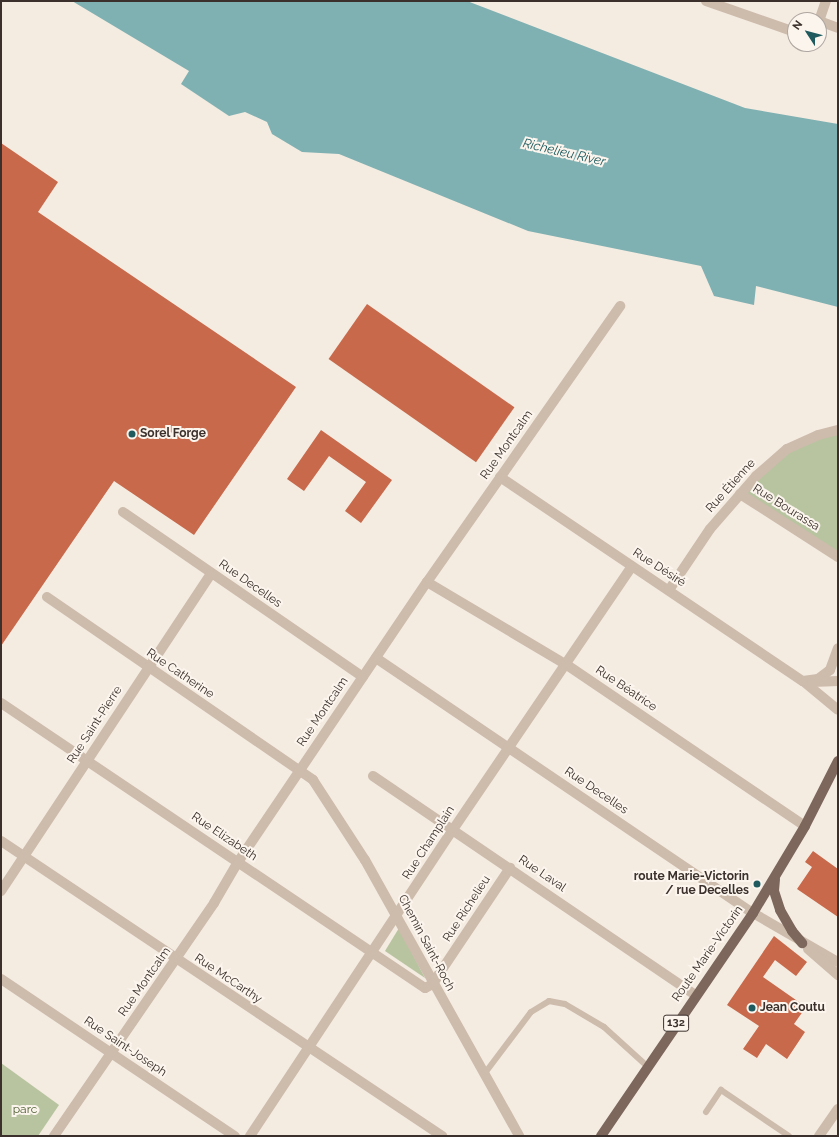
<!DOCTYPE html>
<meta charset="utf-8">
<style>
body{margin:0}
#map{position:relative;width:839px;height:1137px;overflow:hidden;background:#f4ebe1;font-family:Raleway,sans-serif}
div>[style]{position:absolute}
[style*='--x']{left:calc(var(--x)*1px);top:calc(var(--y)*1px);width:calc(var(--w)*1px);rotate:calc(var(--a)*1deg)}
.green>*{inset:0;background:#b8c4a0}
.water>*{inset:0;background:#7fb0b2}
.building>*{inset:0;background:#c8694b;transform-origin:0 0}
.lane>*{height:6px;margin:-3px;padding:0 3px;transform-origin:3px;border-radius:3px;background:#cdbbac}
.street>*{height:10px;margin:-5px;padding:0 5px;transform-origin:5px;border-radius:5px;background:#cdbbac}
.primary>*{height:10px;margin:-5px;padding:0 5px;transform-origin:5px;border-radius:5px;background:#7d675c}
.dots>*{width:11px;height:11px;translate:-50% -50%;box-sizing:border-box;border:2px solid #fbf5ee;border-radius:50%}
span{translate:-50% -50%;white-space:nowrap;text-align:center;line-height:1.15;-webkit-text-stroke:4px #fbf5ee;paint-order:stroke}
.shield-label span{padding:1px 3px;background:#fbf5ee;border:1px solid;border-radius:3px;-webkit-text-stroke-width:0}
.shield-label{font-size:11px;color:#3b302b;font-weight:700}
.poi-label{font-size:12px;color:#3b302b;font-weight:700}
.left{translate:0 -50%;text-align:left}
.right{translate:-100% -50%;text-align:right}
.street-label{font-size:12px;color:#3b302b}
.park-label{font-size:12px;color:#4a5a2e}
.water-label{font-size:13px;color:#1f5a5e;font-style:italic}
.frame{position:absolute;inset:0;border:2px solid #3b302b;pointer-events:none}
.north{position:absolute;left:787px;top:12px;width:40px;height:40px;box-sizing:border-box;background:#fbf5ee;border:1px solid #aea6a0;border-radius:50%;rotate:306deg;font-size:11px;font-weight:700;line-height:16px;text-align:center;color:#3b302b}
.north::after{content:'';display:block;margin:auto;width:14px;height:18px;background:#1f5a5e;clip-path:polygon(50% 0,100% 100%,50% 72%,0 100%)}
</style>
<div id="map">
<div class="green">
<div style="clip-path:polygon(838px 430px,838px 557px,740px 494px,774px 459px)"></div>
<div style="clip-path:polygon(399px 928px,425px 978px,385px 951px)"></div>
<div style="clip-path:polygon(1px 1063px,59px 1105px,38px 1136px,1px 1136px)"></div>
</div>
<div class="water">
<div style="clip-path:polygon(72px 1px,467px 1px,745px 108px,838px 124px,838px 307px,756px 286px,754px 305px,714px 296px,701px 266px,528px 231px,339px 154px,302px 152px,272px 134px,267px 122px,245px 112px,229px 116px,181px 84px,189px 71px)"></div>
</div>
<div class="building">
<div style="clip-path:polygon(1px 143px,58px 182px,38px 212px,296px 387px,194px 535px,114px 481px,1px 646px)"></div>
<div style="left:367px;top:304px;width:180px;height:67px;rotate:35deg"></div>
<div style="clip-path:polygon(321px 430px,392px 480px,361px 523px,345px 511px,366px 482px,329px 456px,304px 491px,287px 479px)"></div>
<div style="clip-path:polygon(813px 851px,838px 869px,838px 917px,797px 889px,812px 867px,805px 862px)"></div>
<div style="clip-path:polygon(774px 936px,807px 962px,796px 976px,775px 960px,763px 977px,806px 1007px,794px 1024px,805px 1032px,787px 1059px,766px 1044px,757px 1058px,743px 1049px,759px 1026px,727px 1005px)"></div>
</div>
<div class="lane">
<div style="--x:485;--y:1073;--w:76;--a:-53"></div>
<div style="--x:531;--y:1012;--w:21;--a:-31"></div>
<div style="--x:549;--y:1001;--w:16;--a:11"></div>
<div style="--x:565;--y:1004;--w:45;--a:30.5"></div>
<div style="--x:604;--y:1027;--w:58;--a:42.2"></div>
<div style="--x:706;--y:1112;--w:27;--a:-56"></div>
<div style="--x:721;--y:1090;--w:82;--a:34.1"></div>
</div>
<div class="street">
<div style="--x:706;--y:1;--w:94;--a:19.2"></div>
<div style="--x:819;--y:21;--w:21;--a:-71"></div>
<div style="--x:819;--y:21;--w:20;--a:20"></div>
<div style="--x:500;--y:477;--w:365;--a:34"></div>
<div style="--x:803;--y:681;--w:45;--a:39.6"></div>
<div style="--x:740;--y:494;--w:117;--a:32.7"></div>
<div style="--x:123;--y:512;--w:291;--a:34.5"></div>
<div style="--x:427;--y:582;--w:163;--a:30.7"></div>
<div style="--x:567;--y:665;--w:287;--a:34.1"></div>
<div style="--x:669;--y:590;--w:73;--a:-56.1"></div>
<div style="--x:710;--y:529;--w:70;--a:-49"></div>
<div style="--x:756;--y:476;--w:41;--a:-41.1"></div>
<div style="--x:787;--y:449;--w:34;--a:-24"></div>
<div style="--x:818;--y:435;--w:21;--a:-14"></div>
<div style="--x:47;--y:597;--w:323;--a:34.5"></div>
<div style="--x:313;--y:780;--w:95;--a:57"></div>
<div style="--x:365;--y:860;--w:316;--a:60.8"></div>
<div style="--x:376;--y:658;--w:455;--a:34.1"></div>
<div style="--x:753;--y:913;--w:98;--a:30"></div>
<div style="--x:803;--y:681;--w:15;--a:-8"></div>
<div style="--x:818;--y:679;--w:15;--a:-37"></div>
<div style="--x:830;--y:670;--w:23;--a:-70"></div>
<div style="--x:812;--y:682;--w:26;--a:-2"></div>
<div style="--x:1;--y:703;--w:511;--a:33.91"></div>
<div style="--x:425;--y:988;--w:9;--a:-27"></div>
<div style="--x:433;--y:984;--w:12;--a:-59"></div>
<div style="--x:439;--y:974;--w:128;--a:-56.2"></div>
<div style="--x:373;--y:776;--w:389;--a:34.2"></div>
<div style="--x:1;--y:841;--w:531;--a:33.78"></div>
<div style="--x:1;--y:891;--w:380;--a:-56.5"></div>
<div style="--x:808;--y:949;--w:40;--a:41"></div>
<div style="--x:1;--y:979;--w:282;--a:33.9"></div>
<div style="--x:54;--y:1136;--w:283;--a:-55.5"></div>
<div style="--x:214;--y:903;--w:48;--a:-59.7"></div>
<div style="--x:238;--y:862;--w:338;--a:-56"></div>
<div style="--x:427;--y:582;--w:337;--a:-55"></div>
<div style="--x:250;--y:1136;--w:366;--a:-56.5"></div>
<div style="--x:452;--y:831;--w:320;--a:-55.8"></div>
<div style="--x:819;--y:1136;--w:33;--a:-55"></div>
</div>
<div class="primary">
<div style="--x:775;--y:879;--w:12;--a:95"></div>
<div style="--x:774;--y:891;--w:20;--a:72"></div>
<div style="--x:780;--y:910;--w:24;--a:60"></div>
<div style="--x:792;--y:931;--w:16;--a:50"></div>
<div style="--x:601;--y:1136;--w:270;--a:-55.7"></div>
<div style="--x:753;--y:913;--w:101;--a:-59.1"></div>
<div style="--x:805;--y:826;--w:73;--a:-63.1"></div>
</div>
<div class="dots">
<div style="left:132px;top:434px;background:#1f5a5e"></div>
<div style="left:757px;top:884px;background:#1f5a5e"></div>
<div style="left:752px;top:1008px;background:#1f5a5e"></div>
</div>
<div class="shield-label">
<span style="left:676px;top:1023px">132</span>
</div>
<div class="poi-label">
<span class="left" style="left:140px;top:434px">Sorel Forge</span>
<span class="right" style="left:749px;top:884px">route Marie-Victorin<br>/ rue Decelles</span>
<span class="left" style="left:760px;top:1008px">Jean Coutu</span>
</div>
<div class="street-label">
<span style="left:507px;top:445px;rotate:-55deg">Rue Montcalm</span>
<span style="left:731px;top:486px;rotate:-48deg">Rue Étienne</span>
<span style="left:786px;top:508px;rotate:32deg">Rue Bourassa</span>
<span style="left:659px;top:568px;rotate:33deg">Rue Désiré</span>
<span style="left:250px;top:584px;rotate:35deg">Rue Decelles</span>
<span style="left:180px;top:674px;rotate:34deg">Rue Catherine</span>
<span style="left:626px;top:689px;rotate:34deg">Rue Béatrice</span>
<span style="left:323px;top:712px;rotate:-56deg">Rue Montcalm</span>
<span style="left:95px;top:725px;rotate:-57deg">Rue Saint-Pierre</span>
<span style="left:596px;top:791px;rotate:34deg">Rue Decelles</span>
<span style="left:224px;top:837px;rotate:34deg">Rue Elizabeth</span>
<span style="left:429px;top:843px;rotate:-57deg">Rue Champlain</span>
<span style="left:542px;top:874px;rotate:34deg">Rue Laval</span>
<span style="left:467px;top:909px;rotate:-57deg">Rue Richelieu</span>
<span style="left:426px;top:943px;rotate:62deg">Chemin Saint-Roch</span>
<span style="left:708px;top:954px;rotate:-55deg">Route Marie-Victorin</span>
<span style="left:228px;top:979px;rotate:34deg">Rue McCarthy</span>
<span style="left:145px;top:982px;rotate:-55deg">Rue Montcalm</span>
<span style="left:125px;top:1047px;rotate:34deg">Rue Saint-Joseph</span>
</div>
<div class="park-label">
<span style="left:25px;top:1110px">parc</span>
</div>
<div class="water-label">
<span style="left:564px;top:153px;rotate:13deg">Richelieu River</span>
</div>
<div class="frame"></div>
<div class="north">N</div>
</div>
